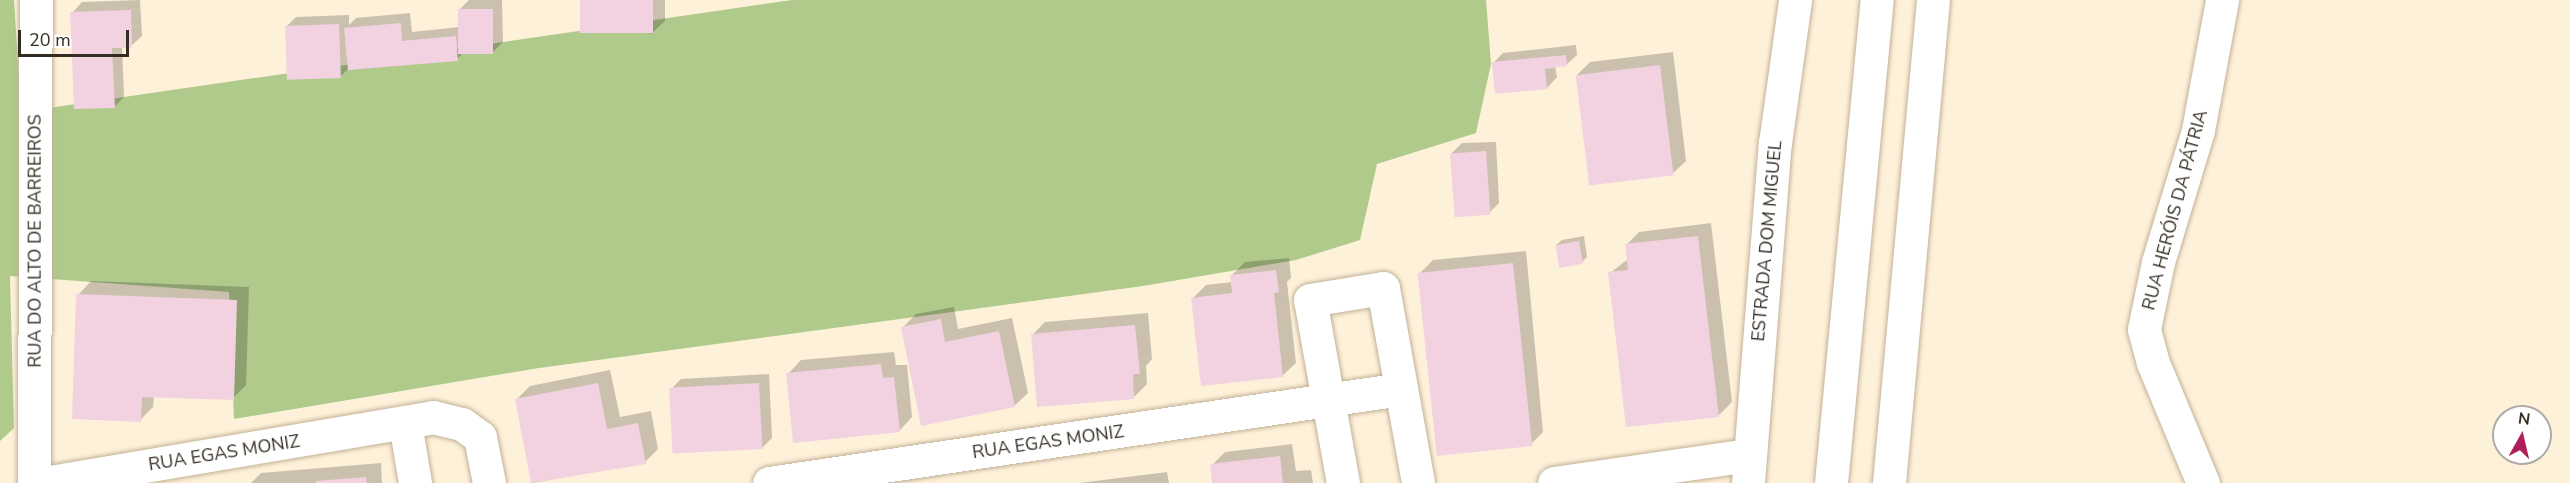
<!DOCTYPE html>
<meta charset="utf-8">
<style>
body{margin:0}
#map{position:relative;width:2570px;height:483px;overflow:hidden;background:#fef1da;font-family:"Nunito Sans",sans-serif}
div>[style]{position:absolute}
[style*='--x']{left:calc(var(--x)*1px);top:calc(var(--y)*1px);width:calc(var(--w)*1px);rotate:calc(var(--a)*1deg)}
.forest>*{inset:0;background:#afca8b}
.shadow>*{inset:0;background:#0003}
.building>*{inset:0;background:#f2d2e1;transform-origin:0 0}
.roads{filter:drop-shadow(0 0 2px #c1b196) drop-shadow(0 0 2px #c1b196)}
.minor>*{height:33px;margin:-16.5px;padding:0 16.5px;transform-origin:16.5px;border-radius:16.5px;background:#fff}
.tertiary>*{height:33px;margin:-16.5px;padding:0 16.5px;transform-origin:16.5px;border-radius:16.5px;background:#fff}
.primary>*{height:33px;margin:-16.5px;padding:0 16.5px;transform-origin:16.5px;border-radius:16.5px;background:#fff}
span{translate:-50% -50%;white-space:nowrap;text-align:center;line-height:1.15;-webkit-text-stroke:4.5px #fff;paint-order:stroke}
.street-label{font-size:18px;color:#342d23}
.north{position:absolute;left:2492px;top:405px;width:60px;height:60px;box-sizing:border-box;background:#fff;border:2px solid #aeaba7;border-radius:50%;rotate:8deg;font-size:16px;font-weight:700;line-height:24px;text-align:center;color:#342d23}
.north::after{content:'';display:block;margin:auto;width:21px;height:27px;background:#ae205a;clip-path:polygon(50% 0,100% 100%,50% 72%,0 100%)}
.scale{position:absolute;left:18px;top:30px;width:111px;height:27px;box-sizing:border-box;border:3px solid #342d23;border-top:0;padding-left:8px;font-size:18px;line-height:21px;white-space:nowrap;color:#342d23;-webkit-text-stroke:4px #fff;paint-order:stroke}
</style>
<div id="map">
<div class="forest">
<div style="clip-path:polygon(0 0,14px 0,21px 112px,792px 0,1486px 0,1491px 64px,1476px 133px,1377px 164px,1360px 240px,1296px 260px,1143px 286px,539px 368px,234px 419px,229px 292px,10px 276px,14px 428px,0 441px)"></div>
</div>
<div class="shadow">
<div style="clip-path:polygon(140px 0,142px 36px,131px 46px,122px 46px,124px 97px,114px 107px,72px 13px,82px 2px)"></div>
<div style="clip-path:polygon(469px 0,502px 0,503px 42px,493px 52px,464px 52px,457px 59px,348px 69px,340px 77px,286px 27px,296px 17px,349px 15px,349px 25px,356px 18px,410px 13px,412px 32px,459px 27px,459px 10px)"></div>
<div style="clip-path:polygon(581px 0,665px 0,665px 21px,651px 34px)"></div>
<div style="clip-path:polygon(1576px 45px,1577px 55px,1566px 65px,1555px 66px,1557px 77px,1547px 88px,1493px 63px,1503px 53px)"></div>
<div style="clip-path:polygon(1673px 52px,1686px 161px,1672px 174px,1577px 75px,1590px 62px)"></div>
<div style="clip-path:polygon(1496px 142px,1499px 203px,1489px 213px,1452px 153px,1462px 143px)"></div>
<div style="clip-path:polygon(1711px 223px,1732px 402px,1719px 415px,1610px 273px,1628px 259px,1626px 245px,1639px 232px)"></div>
<div style="clip-path:polygon(1584px 236px,1587px 257px,1582px 262px,1556px 245px,1562px 240px)"></div>
<div style="clip-path:polygon(1526px 251px,1543px 432px,1530px 445px,1420px 273px,1433px 260px)"></div>
<div style="clip-path:polygon(1289px 258px,1291px 278px,1287px 282px,1296px 363px,1282px 376px,1193px 298px,1206px 285px,1232px 282px,1232px 275px,1245px 262px)"></div>
<div style="clip-path:polygon(91px 281px,249px 287px,246px 385px,233px 398px,154px 396px,153px 407px,140px 420px,78px 295px)"></div>
<div style="clip-path:polygon(954px 307px,958px 329px,1012px 318px,1028px 393px,1014px 406px,903px 327px,916px 314px)"></div>
<div style="clip-path:polygon(1148px 313px,1152px 359px,1146px 366px,1147px 384px,1134px 397px,1032px 335px,1045px 322px)"></div>
<div style="clip-path:polygon(894px 352px,896px 365px,907px 365px,912px 417px,899px 431px,788px 374px,801px 360px)"></div>
<div style="clip-path:polygon(610px 370px,620px 417px,651px 411px,658px 449px,645px 462px,533px 483px,517px 399px,530px 386px)"></div>
<div style="clip-path:polygon(769px 374px,772px 438px,762px 448px,671px 389px,681px 379px)"></div>
<div style="clip-path:polygon(1292px 444px,1296px 471px,1311px 470px,1313px 483px,1214px 483px,1212px 465px,1225px 452px)"></div>
<div style="clip-path:polygon(381px 463px,382px 483px,251px 483px,261px 473px)"></div>
<div style="clip-path:polygon(1167px 472px,1169px 483px,1079px 483px)"></div>
</div>
<div class="building">
<div style="left:580px;top:0;width:73px;height:33px"></div>
<div style="left:458px;top:9px;width:35px;height:45px"></div>
<div style="clip-path:polygon(131px 10px,132px 48px,112px 48px,115px 108px,74px 109px,70px 12px)"></div>
<div style="clip-path:polygon(401px 23px,402px 41px,456px 36px,458px 61px,348px 70px,344px 28px)"></div>
<div style="left:339px;top:24px;width:54px;height:54px;rotate:88deg"></div>
<div style="clip-path:polygon(1566px 55px,1567px 66px,1545px 69px,1547px 89px,1495px 94px,1492px 62px)"></div>
<div style="left:1660px;top:65px;width:111px;height:85px;rotate:83deg"></div>
<div style="left:1486px;top:151px;width:64px;height:36px;rotate:86deg"></div>
<div style="clip-path:polygon(1698px 236px,1719px 417px,1626px 427px,1608px 272px,1628px 270px,1625px 244px)"></div>
<div style="left:1579px;top:241px;width:23px;height:24px;rotate:80deg"></div>
<div style="left:1513px;top:263px;width:184px;height:96px;rotate:84deg"></div>
<div style="clip-path:polygon(1276px 270px,1279px 292px,1274px 293px,1283px 377px,1201px 386px,1191px 298px,1232px 293px,1230px 275px)"></div>
<div style="clip-path:polygon(76px 294px,237px 300px,234px 400px,142px 397px,141px 422px,72px 419px)"></div>
<div style="clip-path:polygon(941px 319px,945px 342px,999px 331px,1015px 407px,921px 426px,901px 327px)"></div>
<div style="clip-path:polygon(1135px 325px,1140px 374px,1133px 374px,1134px 399px,1037px 407px,1031px 334px)"></div>
<div style="clip-path:polygon(881px 364px,883px 378px,894px 377px,900px 432px,793px 443px,786px 373px)"></div>
<div style="clip-path:polygon(598px 383px,607px 429px,638px 423px,646px 464px,531px 483px,515px 399px)"></div>
<div style="left:759px;top:383px;width:66px;height:90px;rotate:87deg"></div>
<div style="clip-path:polygon(1280px 456px,1283px 483px,1212px 483px,1210px 464px)"></div>
<div style="clip-path:polygon(366px 477px,367px 483px,316px 483px,316px 481px)"></div>
</div>
<div class="roads">
<div class="minor">
<div style="--x:405;--y:423;--w:61;--a:80.5"></div>
<div style="--x:44;--y:483;--w:395;--a:-9.6"></div>
<div style="--x:433;--y:417;--w:30;--a:14"></div>
<div style="--x:462;--y:424;--w:22;--a:36"></div>
<div style="--x:480;--y:437;--w:47;--a:78.9"></div>
<div style="--x:769;--y:483;--w:639;--a:-8.46"></div>
<div style="--x:1343;--y:483;--w:186;--a:-100.2"></div>
<div style="--x:1310;--y:300;--w:74;--a:-9.3"></div>
<div style="--x:1383;--y:288;--w:198;--a:79.8"></div>
<div style="--x:1554;--y:483;--w:197;--a:-8.2"></div>
<div style="--x:1748;--y:483;--w:341;--a:-85.5"></div>
<div style="--x:1775;--y:143;--w:144;--a:-82"></div>
<div style="--x:1889;--y:483;--w:485;--a:-84.8"></div>
<div style="--x:2203;--y:483;--w:130;--a:-112.6"></div>
<div style="--x:2153;--y:363;--w:35;--a:-105"></div>
<div style="--x:2144;--y:329;--w:68;--a:-78.2"></div>
<div style="--x:2158;--y:262;--w:138;--a:-73.1"></div>
<div style="--x:2198;--y:130;--w:132;--a:-79.5"></div>
</div>
<div class="tertiary">
<div style="--x:34;--y:483;--w:483;--a:-89.8"></div>
</div>
<div class="primary">
<div style="--x:1831;--y:483;--w:485;--a:-84.6"></div>
</div>
</div>
<div class="street-label">
<span style="left:2175px;top:210px;rotate:-75deg">RUA HERÓIS DA PÁTRIA</span>
<span style="left:35px;top:241px;rotate:-90deg">RUA DO ALTO DE BARREIROS</span>
<span style="left:1767px;top:241px;rotate:-85deg">ESTRADA DOM MIGUEL</span>
<span style="left:1048px;top:442px;rotate:-8deg">RUA EGAS MONIZ</span>
<span style="left:224px;top:453px;rotate:-9deg">RUA EGAS MONIZ</span>
</div>
<div class="north">N</div>
<div class="scale">20 m</div>
</div>
